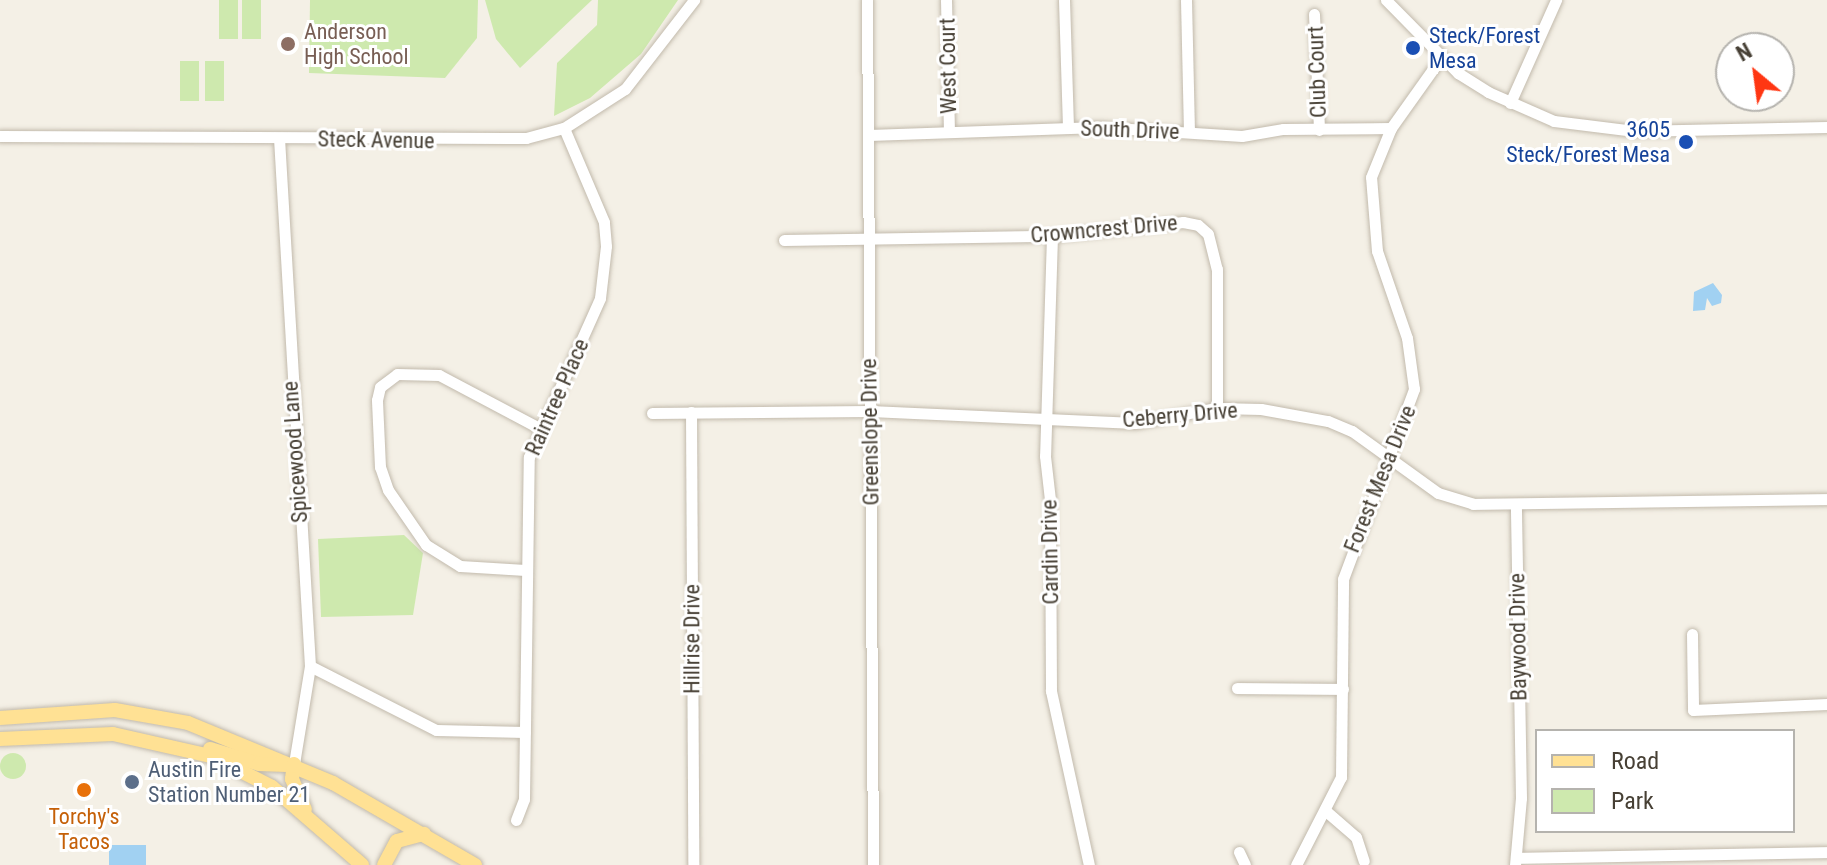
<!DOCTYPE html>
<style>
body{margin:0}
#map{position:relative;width:1827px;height:865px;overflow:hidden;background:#f4f0e6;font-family:"Roboto Condensed",sans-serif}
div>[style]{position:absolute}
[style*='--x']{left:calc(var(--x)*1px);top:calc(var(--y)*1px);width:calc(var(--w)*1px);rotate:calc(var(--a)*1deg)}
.green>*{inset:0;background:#cee9ae;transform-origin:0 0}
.round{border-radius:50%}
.water>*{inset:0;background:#a1d1f2;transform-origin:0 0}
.roads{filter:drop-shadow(0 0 2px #c2baac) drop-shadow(0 0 2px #c2baac)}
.minor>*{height:11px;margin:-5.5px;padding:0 5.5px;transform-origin:5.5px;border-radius:5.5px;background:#fff}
.major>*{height:14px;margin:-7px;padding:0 7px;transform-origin:7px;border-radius:7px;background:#ffe194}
.dots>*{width:22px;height:22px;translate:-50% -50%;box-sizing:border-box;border:4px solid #fff;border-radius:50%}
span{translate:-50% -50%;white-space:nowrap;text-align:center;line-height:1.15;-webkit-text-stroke:6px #fff;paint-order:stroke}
.education-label{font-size:22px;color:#785e54}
.left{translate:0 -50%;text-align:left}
.transit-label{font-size:22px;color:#164399}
.right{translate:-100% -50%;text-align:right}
.street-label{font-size:22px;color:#474035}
.service-label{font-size:22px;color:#4e5e75}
.food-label{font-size:22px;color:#c56008}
.legend{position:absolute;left:1535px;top:729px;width:260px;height:104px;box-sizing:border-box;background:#fff;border:2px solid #b5b3ae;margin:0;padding:10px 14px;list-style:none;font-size:24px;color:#474035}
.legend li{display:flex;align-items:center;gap:16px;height:40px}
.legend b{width:40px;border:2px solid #b5b3ae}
.north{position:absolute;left:1715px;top:32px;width:80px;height:80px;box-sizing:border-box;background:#fff;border:2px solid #b5b3ae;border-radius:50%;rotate:331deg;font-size:22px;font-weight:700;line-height:32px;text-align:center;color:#474035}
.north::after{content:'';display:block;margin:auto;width:28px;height:36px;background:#ff3612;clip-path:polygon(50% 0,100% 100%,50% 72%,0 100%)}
</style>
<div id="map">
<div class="green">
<div style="left:219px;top:0;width:19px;height:39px"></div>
<div style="left:242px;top:0;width:19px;height:39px"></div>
<div style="clip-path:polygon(310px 0,478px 0,477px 38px,445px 78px,309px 73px)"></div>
<div style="clip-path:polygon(485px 0,592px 0,520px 68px,496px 39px)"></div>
<div style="clip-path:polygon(598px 0,678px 0,641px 54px,590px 98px,554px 116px,557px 63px,597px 25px)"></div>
<div style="left:180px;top:61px;width:19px;height:40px"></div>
<div style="left:205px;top:61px;width:19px;height:40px"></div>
<div style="clip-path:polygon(404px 535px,423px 553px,413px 615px,321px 617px,318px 539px)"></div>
<div class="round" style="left:0;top:753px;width:26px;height:26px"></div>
</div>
<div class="water">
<div style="clip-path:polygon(1713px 283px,1722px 295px,1721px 303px,1712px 306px,1707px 298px,1705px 310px,1693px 311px,1694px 292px)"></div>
<div style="left:109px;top:845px;width:37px;height:20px"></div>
</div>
<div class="roads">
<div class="minor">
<div style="--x:867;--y:0;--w:865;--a:89.6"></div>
<div style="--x:946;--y:0;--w:132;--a:88.7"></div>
<div style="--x:1064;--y:0;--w:128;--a:88.2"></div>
<div style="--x:1186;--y:0;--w:132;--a:88.7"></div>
<div style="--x:1386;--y:0;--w:103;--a:45.4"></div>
<div style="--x:1458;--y:73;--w:36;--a:32"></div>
<div style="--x:1488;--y:92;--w:72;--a:23.7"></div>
<div style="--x:1554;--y:121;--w:81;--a:7.1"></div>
<div style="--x:1634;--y:131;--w:193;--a:-1.2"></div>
<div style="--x:1314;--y:14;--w:116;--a:87.5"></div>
<div style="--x:1510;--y:103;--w:113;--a:-65.9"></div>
<div style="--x:869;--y:135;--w:230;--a:-2"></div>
<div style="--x:1099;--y:127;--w:143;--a:3.6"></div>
<div style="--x:1242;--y:136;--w:42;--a:-9.7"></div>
<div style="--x:1283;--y:129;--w:108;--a:-0.5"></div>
<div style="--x:0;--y:136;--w:526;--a:0.22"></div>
<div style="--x:526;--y:138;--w:39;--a:-15"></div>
<div style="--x:564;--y:128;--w:72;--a:-32.6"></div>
<div style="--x:625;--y:89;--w:113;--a:-52.2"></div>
<div style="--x:279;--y:138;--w:529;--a:86.64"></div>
<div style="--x:310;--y:666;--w:99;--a:99.3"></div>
<div style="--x:1052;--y:236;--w:220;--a:91.8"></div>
<div style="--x:1045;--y:456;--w:44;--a:83.5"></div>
<div style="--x:1050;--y:500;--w:191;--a:89.7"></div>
<div style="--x:1051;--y:691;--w:178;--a:77.7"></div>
<div style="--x:784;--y:240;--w:268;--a:-0.9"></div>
<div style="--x:1052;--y:236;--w:132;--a:-6.1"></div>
<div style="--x:1183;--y:222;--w:15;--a:11"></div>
<div style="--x:1198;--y:225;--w:13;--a:42"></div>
<div style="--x:1208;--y:234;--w:36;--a:76"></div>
<div style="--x:1217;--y:269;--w:139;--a:90"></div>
<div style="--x:691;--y:412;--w:453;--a:89.7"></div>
<div style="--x:652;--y:413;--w:218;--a:-0.5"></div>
<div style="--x:870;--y:411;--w:265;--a:2.6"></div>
<div style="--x:1135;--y:423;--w:83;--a:-10.4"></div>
<div style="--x:1217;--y:408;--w:44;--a:1.3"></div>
<div style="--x:1261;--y:409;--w:68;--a:10.2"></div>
<div style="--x:1328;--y:421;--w:26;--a:23"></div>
<div style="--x:1352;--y:431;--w:106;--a:35.8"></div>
<div style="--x:1438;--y:493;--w:37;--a:17"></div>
<div style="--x:1473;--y:504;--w:354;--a:-0.8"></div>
<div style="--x:525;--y:570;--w:65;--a:-176.5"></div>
<div style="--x:460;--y:566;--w:40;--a:-148"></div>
<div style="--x:426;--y:545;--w:67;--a:-124.6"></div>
<div style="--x:388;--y:490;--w:24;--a:-109"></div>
<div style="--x:380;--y:467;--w:67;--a:-92.6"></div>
<div style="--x:377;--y:400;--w:13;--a:-77"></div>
<div style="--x:380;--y:387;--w:21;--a:-37"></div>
<div style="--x:397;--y:374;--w:42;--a:1.4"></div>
<div style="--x:439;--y:375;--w:113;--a:27.9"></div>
<div style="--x:1692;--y:634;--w:76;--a:89.2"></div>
<div style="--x:1693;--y:710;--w:134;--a:-2.6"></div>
<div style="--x:310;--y:666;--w:141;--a:26.9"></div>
<div style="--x:436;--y:730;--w:89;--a:1.3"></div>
<div style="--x:1237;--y:688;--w:106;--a:0.5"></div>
<div style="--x:1327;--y:812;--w:38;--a:41"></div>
<div style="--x:1356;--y:837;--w:25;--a:72"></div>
<div style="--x:516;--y:820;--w:22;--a:-69"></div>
<div style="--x:524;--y:799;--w:342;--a:-89.2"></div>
<div style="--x:529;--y:457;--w:174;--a:-65.9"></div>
<div style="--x:600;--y:298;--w:52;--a:-83.4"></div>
<div style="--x:606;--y:246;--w:24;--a:-95"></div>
<div style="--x:604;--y:222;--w:102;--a:-113.1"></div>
<div style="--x:1239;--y:852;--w:14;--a:65"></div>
<div style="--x:1516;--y:858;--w:311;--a:-1.1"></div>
<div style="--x:1296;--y:865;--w:99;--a:-62.9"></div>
<div style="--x:1341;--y:777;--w:198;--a:-89.4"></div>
<div style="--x:1343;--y:579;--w:203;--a:-69.5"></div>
<div style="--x:1414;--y:389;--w:51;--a:-97.8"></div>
<div style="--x:1407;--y:338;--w:92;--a:-109"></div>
<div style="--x:1377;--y:251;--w:74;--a:-94.6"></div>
<div style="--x:1371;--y:177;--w:53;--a:-67.8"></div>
<div style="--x:1391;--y:128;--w:85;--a:-54.6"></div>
<div style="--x:1515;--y:865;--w:67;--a:-84.9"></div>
<div style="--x:1521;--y:798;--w:293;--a:-91"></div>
</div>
<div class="major">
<div style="--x:0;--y:718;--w:115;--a:-4"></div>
<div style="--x:115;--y:710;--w:74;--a:10.1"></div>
<div style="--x:188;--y:723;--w:157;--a:22.5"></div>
<div style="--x:333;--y:783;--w:164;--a:30"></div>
<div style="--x:0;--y:739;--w:113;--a:-2.5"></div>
<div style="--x:113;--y:734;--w:100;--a:12.7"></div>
<div style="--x:211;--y:756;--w:68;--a:26.9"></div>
<div style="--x:272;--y:787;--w:119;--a:40.9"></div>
<div style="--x:210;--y:749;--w:51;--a:17"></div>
<div style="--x:259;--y:764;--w:28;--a:2"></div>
<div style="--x:294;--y:764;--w:15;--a:98"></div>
<div style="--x:292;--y:779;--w:33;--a:67"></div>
<div style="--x:384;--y:865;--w:27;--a:-62"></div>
<div style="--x:397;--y:841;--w:28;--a:-15"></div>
</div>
</div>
<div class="dots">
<div style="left:288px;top:44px;background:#8d6e63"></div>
<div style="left:1413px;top:48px;background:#1a4fb4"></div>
<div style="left:1686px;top:142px;background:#1a4fb4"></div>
<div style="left:132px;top:782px;background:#5c6f8a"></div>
<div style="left:84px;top:790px;background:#e8710a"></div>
</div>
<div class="education-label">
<span class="left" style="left:304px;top:44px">Anderson<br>High School</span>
</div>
<div class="transit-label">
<span class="left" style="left:1429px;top:48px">Steck/Forest<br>Mesa</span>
<span class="right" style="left:1670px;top:142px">3605<br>Steck/Forest Mesa</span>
</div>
<div class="street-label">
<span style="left:948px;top:66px;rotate:-91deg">West Court</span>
<span style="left:1317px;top:72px;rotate:-92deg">Club Court</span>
<span style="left:1130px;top:130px;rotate:2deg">South Drive</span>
<span style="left:376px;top:140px;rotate:1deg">Steck Avenue</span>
<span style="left:1104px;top:229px;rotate:-5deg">Crowncrest Drive</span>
<span style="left:557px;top:397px;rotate:-66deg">Raintree Place</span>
<span style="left:1180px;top:415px;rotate:-5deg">Ceberry Drive</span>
<span style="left:870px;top:432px;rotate:-91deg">Greenslope Drive</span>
<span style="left:295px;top:452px;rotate:-94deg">Spicewood Lane</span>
<span style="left:1380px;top:479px;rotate:-68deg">Forest Mesa Drive</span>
<span style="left:1050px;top:552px;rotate:-91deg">Cardin Drive</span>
<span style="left:1518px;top:637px;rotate:-91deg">Baywood Drive</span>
<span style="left:692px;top:639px;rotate:-90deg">Hillrise Drive</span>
</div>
<div class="service-label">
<span class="left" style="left:148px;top:782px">Austin Fire<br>Station Number 21</span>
</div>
<div class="food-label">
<span style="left:84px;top:829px">Torchy's<br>Tacos</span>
</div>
<ul class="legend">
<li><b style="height:10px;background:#ffe194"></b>Road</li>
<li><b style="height:22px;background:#cee9ae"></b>Park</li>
</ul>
<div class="north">N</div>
</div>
